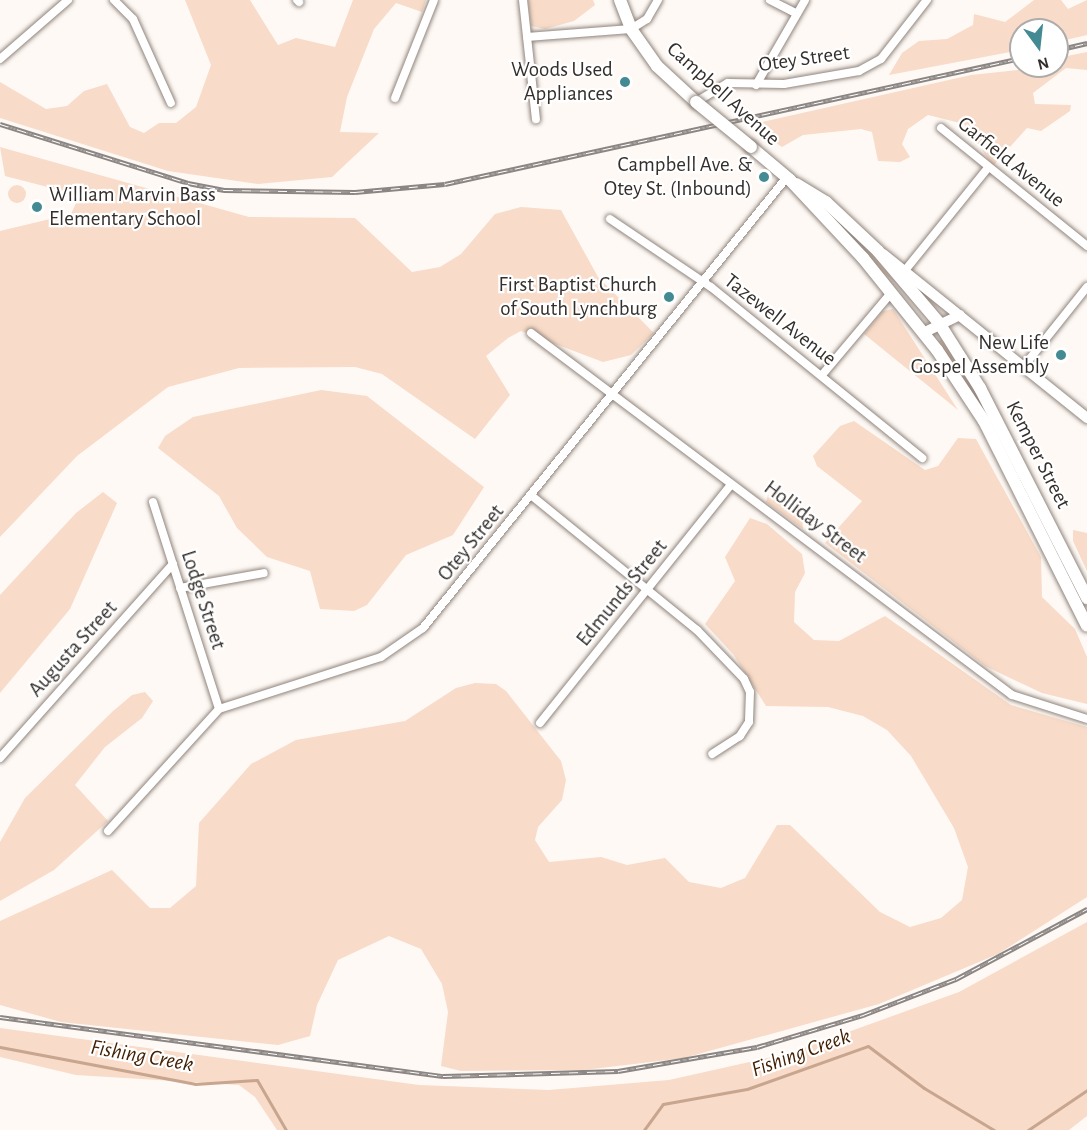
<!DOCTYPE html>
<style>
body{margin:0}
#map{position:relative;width:1087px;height:1130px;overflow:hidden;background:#fef9f5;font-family:"Alegreya Sans",sans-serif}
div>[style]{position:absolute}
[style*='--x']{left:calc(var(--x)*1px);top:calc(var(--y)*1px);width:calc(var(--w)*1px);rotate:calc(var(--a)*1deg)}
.green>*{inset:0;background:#f8dbc8}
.round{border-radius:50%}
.stream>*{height:3px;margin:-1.5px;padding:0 1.5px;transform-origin:1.5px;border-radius:1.5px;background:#c8a58e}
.roads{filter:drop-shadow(0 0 2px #90847c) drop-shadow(0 0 2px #90847c)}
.street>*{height:8px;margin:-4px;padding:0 4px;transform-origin:4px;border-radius:4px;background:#fff}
.secondary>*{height:10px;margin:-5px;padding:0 5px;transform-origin:5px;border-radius:5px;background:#fff}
.primary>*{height:12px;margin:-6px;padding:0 6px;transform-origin:6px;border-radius:6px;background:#fff}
.rail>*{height:5px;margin-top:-2.5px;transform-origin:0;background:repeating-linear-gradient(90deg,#fff 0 9px,#8b8683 0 18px);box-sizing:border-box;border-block:2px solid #8b8683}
.bridges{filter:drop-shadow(0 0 2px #90847c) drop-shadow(0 0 2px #90847c)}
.primary-bridge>*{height:12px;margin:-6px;padding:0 6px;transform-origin:6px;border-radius:6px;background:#fff}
.dots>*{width:16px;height:16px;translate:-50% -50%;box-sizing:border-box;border:3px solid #fff;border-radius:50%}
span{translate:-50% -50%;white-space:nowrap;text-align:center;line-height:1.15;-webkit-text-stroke:4.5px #fff;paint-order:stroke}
.street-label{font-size:21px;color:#342f2c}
.poi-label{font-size:21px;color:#342f2c}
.right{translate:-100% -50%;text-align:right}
.left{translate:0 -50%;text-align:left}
.water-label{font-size:22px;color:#432105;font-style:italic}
.north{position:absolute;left:1009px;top:18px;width:60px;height:60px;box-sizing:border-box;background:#fff;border:2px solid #aeacab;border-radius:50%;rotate:165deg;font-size:16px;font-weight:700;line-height:24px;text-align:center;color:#342f2c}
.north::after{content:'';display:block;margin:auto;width:21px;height:27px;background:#438a92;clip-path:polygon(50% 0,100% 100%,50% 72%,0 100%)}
</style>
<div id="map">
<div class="green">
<div style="clip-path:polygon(185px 0,250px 0,278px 45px,296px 38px,335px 47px,353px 0,426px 0,422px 12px,396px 3px,374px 29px,347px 97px,340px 132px,379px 133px,332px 177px,258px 184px,168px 171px,0 118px,0 82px,46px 109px,67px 106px,84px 91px,107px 84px,130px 127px,144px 133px,159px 123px,176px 123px,196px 107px,211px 65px)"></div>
<div style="clip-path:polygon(528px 0,593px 0,595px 5px,574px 21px,545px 29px,531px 26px)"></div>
<div style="clip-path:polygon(1034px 0,1061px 0,1068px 9px,1087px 0,1087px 35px,1057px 42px,1057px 30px,1021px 30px,1021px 50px,889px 75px,902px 53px,919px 41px,947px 39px,973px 25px,974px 14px,1005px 22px)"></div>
<div style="clip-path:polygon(1087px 52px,1087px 70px,1066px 68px,1033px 93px,1035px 104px,1071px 105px,1070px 111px,1041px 131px,1027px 128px,993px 166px,964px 124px,928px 115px,908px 129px,902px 144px,910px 157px,900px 162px,878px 161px,872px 132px,861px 129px,803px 135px,782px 147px,749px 125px,971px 75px,1057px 66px,1057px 58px)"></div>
<div style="clip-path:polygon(0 147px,249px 217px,355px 218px,412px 272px,440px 267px,461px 254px,495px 214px,521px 207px,561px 210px,598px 277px,654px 333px,631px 355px,603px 362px,521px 331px,508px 338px,486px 356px,510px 395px,475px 439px,382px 374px,355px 367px,239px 368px,168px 387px,77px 456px,0 537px,0 231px,71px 214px,77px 201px,67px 192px,5px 176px)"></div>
<div class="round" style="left:8px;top:185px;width:18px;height:18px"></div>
<div style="clip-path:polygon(831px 216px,860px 241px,895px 282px,876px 267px)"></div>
<div style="clip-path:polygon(893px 309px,958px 410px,864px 334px,883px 311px)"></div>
<div style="clip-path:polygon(942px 339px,967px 377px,1001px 436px,937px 342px)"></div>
<div style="clip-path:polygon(321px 390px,367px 396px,484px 487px,453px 535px,406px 555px,367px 605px,354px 611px,320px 609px,310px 571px,267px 557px,237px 528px,219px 496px,158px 448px,165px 436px,193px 417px)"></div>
<div style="clip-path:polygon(854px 421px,925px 470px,938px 466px,958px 438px,976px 439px,1041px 557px,1042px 597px,1075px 629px,1087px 657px,1087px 704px,1042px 693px,985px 666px,825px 543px,862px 501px,817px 466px,813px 456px,840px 426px)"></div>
<div style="clip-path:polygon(103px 492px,117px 503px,70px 609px,0 693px,0 595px,76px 513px)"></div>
<div style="clip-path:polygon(768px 495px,802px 516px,803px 529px,766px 502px)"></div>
<div style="clip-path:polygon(750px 518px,767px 524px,802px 554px,805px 573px,795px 592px,794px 622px,814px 640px,839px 641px,885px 616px,1011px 705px,1087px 727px,1087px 897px,998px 954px,879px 1004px,684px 1058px,584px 1070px,461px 1071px,441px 1066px,448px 1012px,442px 984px,421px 949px,389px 936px,338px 960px,317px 1005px,310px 1036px,278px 1045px,61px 1022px,0 1005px,0 921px,112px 870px,150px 908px,170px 908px,196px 886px,199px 823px,251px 764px,296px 740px,405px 721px,456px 688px,475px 683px,496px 684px,506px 691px,561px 761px,566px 780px,562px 800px,538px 827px,535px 840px,549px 862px,601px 857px,627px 865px,665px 858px,689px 882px,721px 888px,745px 878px,777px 825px,790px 825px,880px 912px,910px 927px,941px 918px,962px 900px,968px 867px,954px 828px,911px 756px,887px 730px,863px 716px,828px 707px,766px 706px,733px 654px,705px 624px,735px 581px,725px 557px)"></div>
<div style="clip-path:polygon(1073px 530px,1087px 533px,1087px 571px,1073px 541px)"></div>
<div style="clip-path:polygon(145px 692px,153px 701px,142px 718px,105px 747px,75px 785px,108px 821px,54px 870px,0 901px,0 842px,25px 798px,112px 712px,132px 695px)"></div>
<div style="clip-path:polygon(1087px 922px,1087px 1116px,1069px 1130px,277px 1130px,255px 1097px,239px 1085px,76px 1075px,0 1057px,0 1028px,419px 1085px,549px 1090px,669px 1080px,790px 1053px,959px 992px)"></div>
</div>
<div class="stream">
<div style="--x:0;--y:1047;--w:198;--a:10.7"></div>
<div style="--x:195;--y:1084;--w:62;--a:-3.7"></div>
<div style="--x:257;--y:1080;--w:58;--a:59.9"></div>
<div style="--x:644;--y:1130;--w:32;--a:-54"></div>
<div style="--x:663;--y:1104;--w:85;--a:-10.1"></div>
<div style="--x:747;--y:1089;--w:128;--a:-19.6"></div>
<div style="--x:868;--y:1046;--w:70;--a:36.9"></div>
<div style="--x:924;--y:1088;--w:82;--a:31"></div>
<div style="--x:1028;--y:1130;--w:71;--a:-34.1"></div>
</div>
<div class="roads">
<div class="street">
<div style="--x:114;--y:0;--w:27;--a:45"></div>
<div style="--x:133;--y:19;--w:92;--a:65.7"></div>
<div style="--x:297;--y:0;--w:3;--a:45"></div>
<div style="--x:523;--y:0;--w:120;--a:83.8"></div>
<div style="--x:770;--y:0;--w:30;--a:27"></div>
<div style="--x:527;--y:37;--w:104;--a:-4.4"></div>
<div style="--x:631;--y:29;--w:19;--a:-32"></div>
<div style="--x:647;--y:19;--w:22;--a:-60"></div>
<div style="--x:0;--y:59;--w:90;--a:-40.9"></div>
<div style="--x:756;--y:85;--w:98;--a:-60"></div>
<div style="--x:395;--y:98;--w:105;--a:-68.3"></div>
<div style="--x:696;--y:102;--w:37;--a:-31"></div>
<div style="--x:728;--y:83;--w:56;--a:1"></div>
<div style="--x:784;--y:84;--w:76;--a:-9.8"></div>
<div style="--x:859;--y:71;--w:25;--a:-29"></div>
<div style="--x:881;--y:59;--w:75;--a:-52.1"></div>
<div style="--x:941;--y:128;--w:188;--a:38.9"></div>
<div style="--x:610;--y:219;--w:122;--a:34"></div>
<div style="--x:711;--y:287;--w:272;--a:39"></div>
<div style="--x:907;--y:268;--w:127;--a:-51.1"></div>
<div style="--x:531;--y:333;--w:602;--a:36.97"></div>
<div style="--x:1012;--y:695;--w:79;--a:17.7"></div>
<div style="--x:1024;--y:366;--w:101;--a:-51.4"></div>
<div style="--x:822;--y:375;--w:107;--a:-49.9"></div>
<div style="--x:532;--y:496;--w:213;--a:39.1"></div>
<div style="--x:697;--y:630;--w:68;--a:46.2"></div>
<div style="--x:744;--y:679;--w:14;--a:65"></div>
<div style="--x:750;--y:692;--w:30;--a:92"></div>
<div style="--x:749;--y:722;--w:17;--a:123"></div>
<div style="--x:740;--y:736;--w:33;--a:147"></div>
<div style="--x:153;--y:502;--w:217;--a:72.3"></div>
<div style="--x:180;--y:588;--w:85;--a:-10.1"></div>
<div style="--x:540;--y:723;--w:305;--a:-51.3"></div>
<div style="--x:0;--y:758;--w:260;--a:-48.3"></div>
<div style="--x:108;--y:831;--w:165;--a:-47.7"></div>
<div style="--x:219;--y:709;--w:170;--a:-17.8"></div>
<div style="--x:381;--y:657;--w:51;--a:-34.6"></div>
<div style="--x:423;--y:628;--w:580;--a:-51.09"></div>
</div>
<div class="secondary">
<div style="--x:883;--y:254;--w:262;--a:38.8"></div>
<div style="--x:923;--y:333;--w:41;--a:-25.9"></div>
</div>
<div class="primary">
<div style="--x:620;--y:0;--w:31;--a:69"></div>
<div style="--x:631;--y:29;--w:45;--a:54.9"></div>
<div style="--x:657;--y:66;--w:53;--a:42.7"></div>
<div style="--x:751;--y:147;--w:51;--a:40.2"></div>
<div style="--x:790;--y:180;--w:107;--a:46.9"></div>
<div style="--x:863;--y:258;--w:118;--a:51.2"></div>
<div style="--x:937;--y:350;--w:85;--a:56.5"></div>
<div style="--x:984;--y:421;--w:229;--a:63.3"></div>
<div style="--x:796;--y:184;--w:35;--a:31"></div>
<div style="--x:826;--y:202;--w:71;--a:43.3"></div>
<div style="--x:878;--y:251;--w:94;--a:49.7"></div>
<div style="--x:939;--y:323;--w:77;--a:57.8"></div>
<div style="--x:980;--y:388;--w:236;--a:63"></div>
</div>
</div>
<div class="rail">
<div style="--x:1057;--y:50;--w:31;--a:-13"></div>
<div style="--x:0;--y:124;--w:197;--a:17.4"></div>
<div style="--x:188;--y:183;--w:37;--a:11"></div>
<div style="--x:224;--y:190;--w:131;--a:0.9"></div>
<div style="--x:355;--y:192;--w:90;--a:-5.1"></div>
<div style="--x:445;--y:184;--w:590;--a:-12.34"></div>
<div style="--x:0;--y:1017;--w:447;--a:7.6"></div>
<div style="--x:443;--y:1076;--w:175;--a:-1.6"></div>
<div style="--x:618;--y:1071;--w:141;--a:-9.8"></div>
<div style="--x:757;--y:1047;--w:111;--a:-16.8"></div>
<div style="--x:863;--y:1015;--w:100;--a:-21.2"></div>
<div style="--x:956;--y:979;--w:149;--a:-28.1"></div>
</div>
<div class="bridges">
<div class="primary-bridge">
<div style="--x:696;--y:102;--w:71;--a:39.3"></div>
</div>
</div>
<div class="dots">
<div style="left:625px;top:82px;background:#438a92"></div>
<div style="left:764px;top:177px;background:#438a92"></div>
<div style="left:37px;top:207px;background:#438a92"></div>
<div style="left:669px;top:297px;background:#438a92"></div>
<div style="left:1061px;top:355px;background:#438a92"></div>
</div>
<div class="street-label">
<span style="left:804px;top:59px;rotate:-8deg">Otey Street</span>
<span style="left:723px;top:94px;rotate:42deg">Campbell Avenue</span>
<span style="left:1011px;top:162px;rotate:39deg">Garfield Avenue</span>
<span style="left:780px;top:320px;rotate:38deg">Tazewell Avenue</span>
<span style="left:1038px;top:455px;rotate:63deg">Kemper Street</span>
<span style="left:815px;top:522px;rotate:37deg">Holliday Street</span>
<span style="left:471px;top:543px;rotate:-51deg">Otey Street</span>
<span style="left:622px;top:593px;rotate:-51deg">Edmunds Street</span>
<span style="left:203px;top:600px;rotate:72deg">Lodge Street</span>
<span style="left:73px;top:649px;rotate:-48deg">Augusta Street</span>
</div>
<div class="poi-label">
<span class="right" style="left:613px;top:82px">Woods Used<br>Appliances</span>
<span class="right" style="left:752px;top:177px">Campbell Ave. &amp;<br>Otey St. (Inbound)</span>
<span class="left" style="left:49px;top:207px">William Marvin Bass<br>Elementary School</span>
<span class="right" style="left:657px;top:297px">First Baptist Church<br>of South Lynchburg</span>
<span class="right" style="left:1049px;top:355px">New Life<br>Gospel Assembly</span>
</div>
<div class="water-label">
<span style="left:801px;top:1053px;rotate:-20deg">Fishing Creek</span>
<span style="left:142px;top:1056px;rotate:10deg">Fishing Creek</span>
</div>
<div class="north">N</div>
</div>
